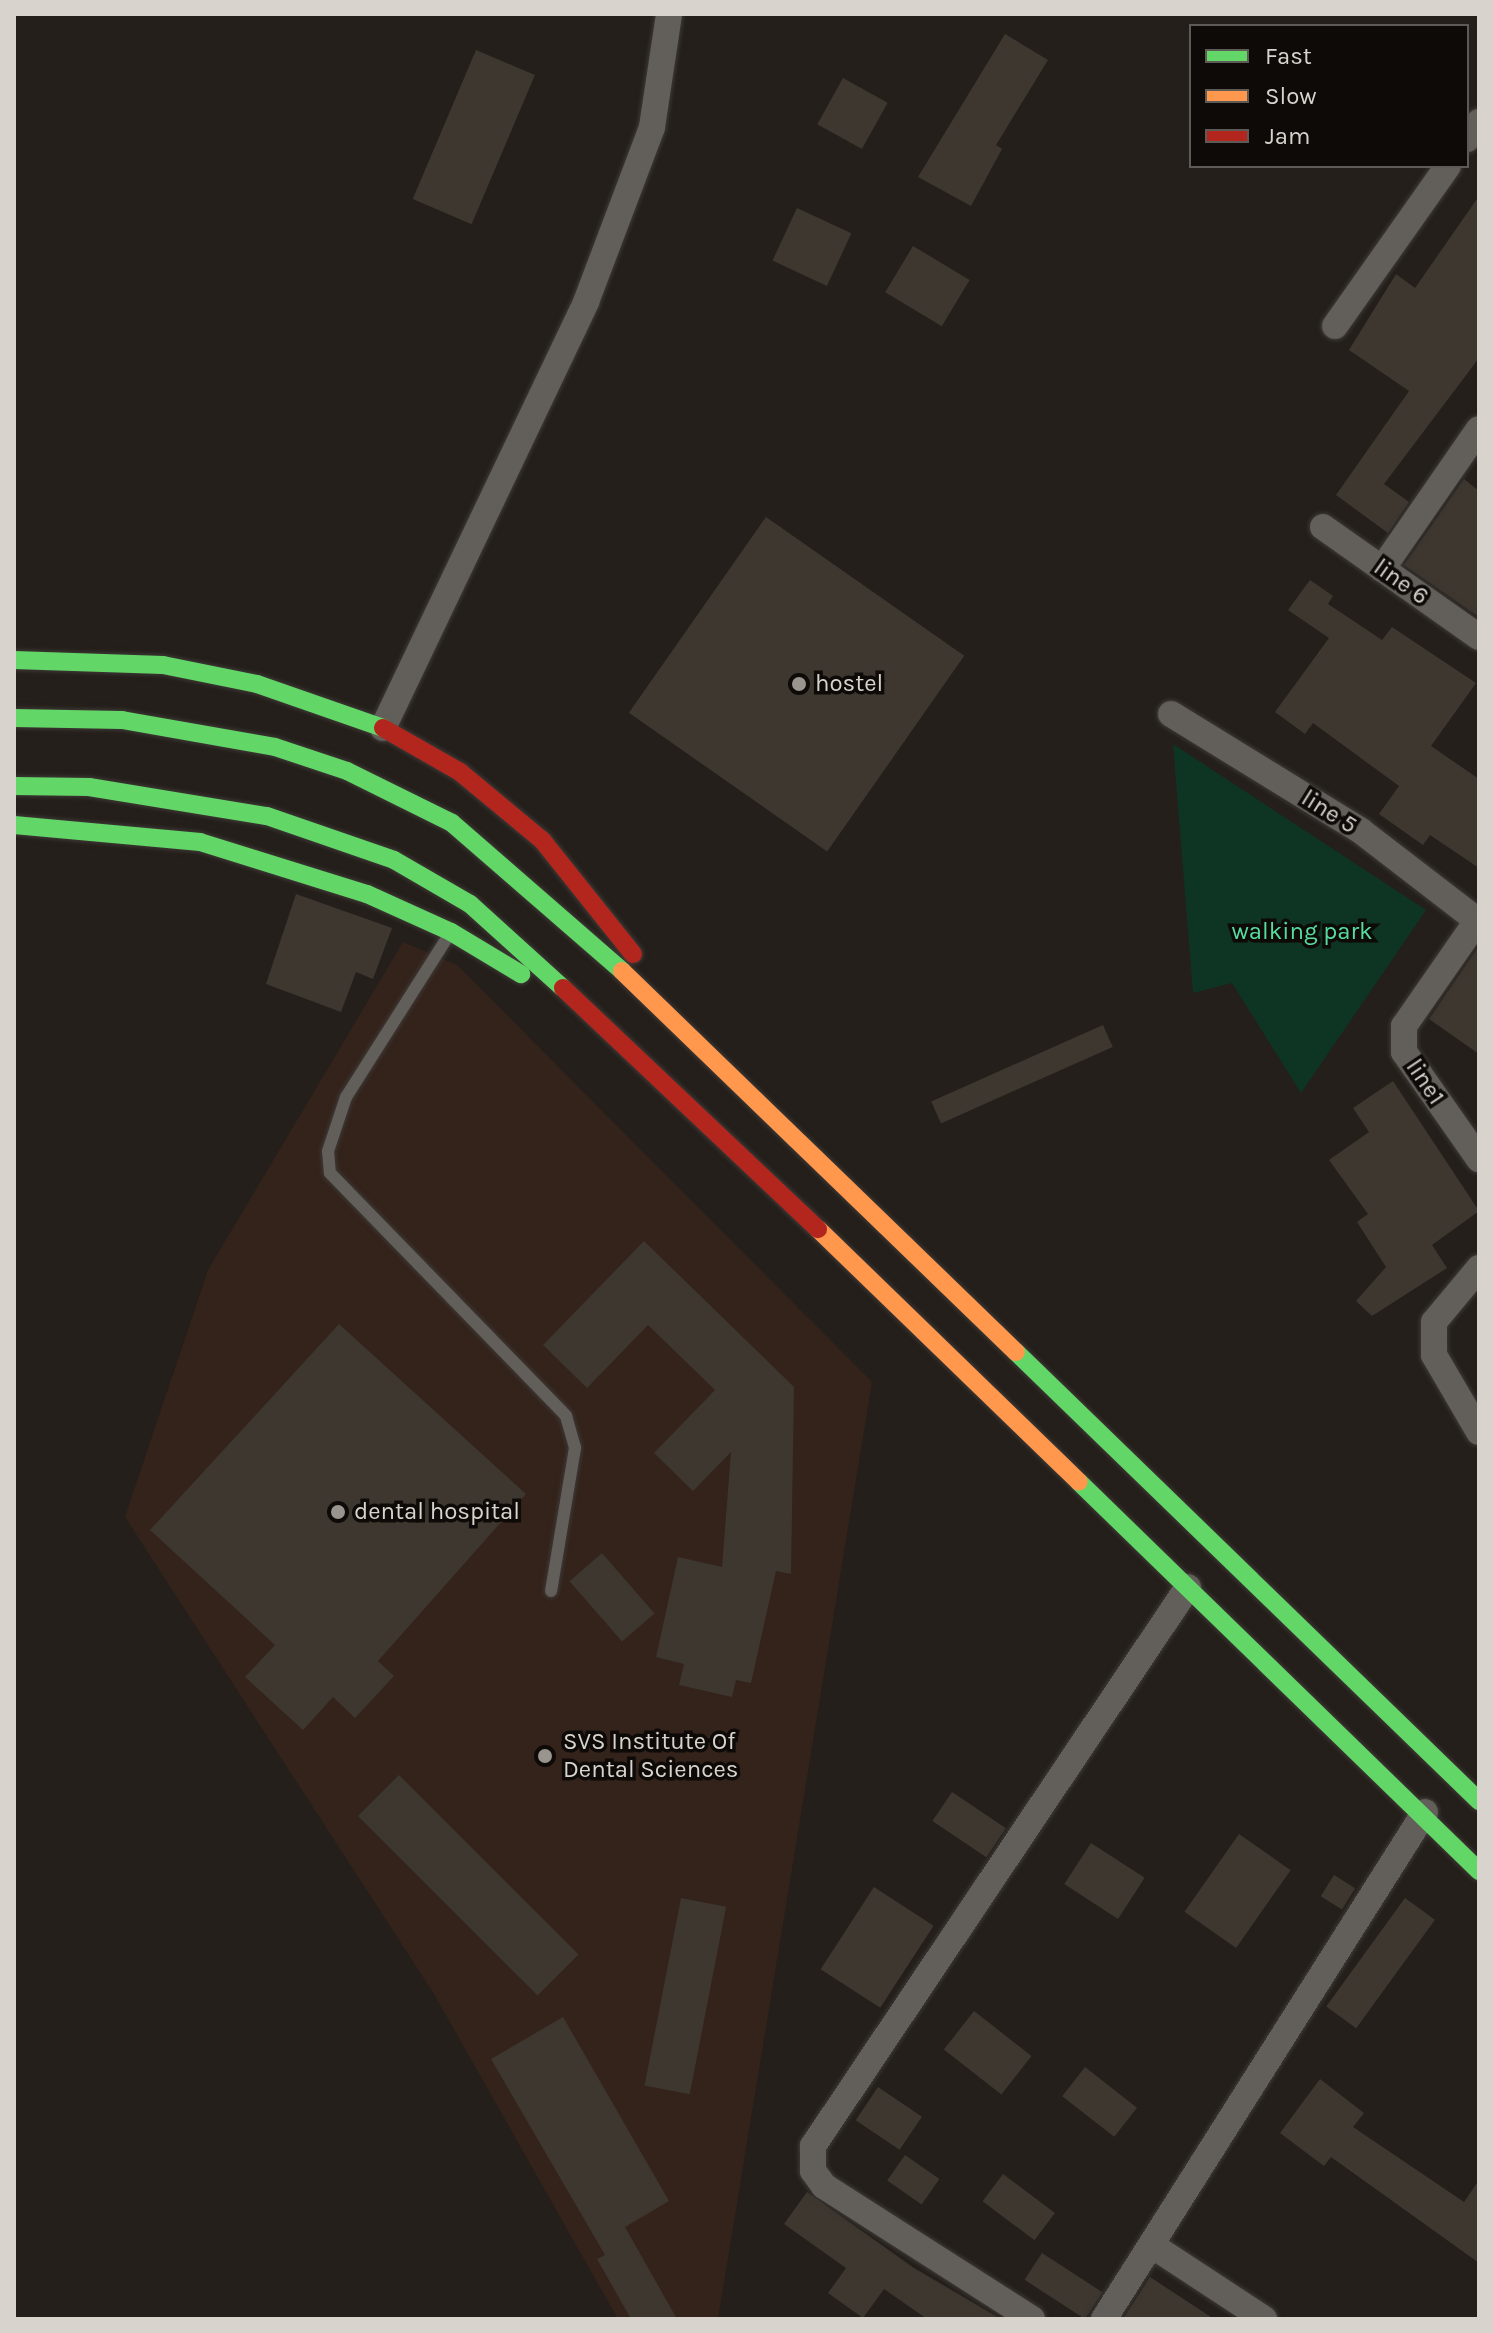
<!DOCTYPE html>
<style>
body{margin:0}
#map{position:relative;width:1493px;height:2333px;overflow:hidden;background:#241f1a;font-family:Karla,sans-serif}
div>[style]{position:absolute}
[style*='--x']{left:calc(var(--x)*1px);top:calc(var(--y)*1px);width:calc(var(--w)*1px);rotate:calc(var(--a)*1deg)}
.medical>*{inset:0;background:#33231b}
.green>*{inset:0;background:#0e3524}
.building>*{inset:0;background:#3d3730;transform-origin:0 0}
.roads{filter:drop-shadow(0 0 2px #3e3936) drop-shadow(0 0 2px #3e3936)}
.lane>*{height:12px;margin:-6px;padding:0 6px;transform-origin:6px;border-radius:6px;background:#625f5b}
.street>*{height:26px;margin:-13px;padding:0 13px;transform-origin:13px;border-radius:13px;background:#625f5b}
.fast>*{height:18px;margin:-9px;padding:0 9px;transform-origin:9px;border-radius:9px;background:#63d668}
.slow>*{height:18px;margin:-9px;padding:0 9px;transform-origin:9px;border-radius:9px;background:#ff974d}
.jam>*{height:18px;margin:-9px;padding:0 9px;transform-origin:9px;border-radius:9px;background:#b3261e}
.dots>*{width:22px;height:22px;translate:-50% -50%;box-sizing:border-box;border:4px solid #0d0a07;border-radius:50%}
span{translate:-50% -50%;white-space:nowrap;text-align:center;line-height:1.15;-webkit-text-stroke:7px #0d0a07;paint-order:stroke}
.street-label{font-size:24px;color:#d8d3cd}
.poi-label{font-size:24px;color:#d8d3cd}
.left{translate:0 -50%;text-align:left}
.park-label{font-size:24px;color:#55dd9f}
.frame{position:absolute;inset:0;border:16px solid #d8d3cd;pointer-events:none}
.legend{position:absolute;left:1189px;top:24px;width:280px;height:144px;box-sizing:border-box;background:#0d0a07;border:2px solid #5e5a56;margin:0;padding:10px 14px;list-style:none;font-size:24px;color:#d8d3cd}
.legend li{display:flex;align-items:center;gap:16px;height:40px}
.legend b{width:40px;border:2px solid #5e5a56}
</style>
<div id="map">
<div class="medical">
<div style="clip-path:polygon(403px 942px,457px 965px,872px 1382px,718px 2319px,618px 2319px,434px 1994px,125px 1517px,208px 1270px)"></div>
</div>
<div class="green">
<div style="clip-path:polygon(1173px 744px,1426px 910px,1301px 1093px,1232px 983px,1193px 993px)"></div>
</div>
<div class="building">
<div style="clip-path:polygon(1005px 34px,1048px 60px,996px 145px,1002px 149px,971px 206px,918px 177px)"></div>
<div style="left:476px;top:50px;width:64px;height:162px;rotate:23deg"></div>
<div style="left:843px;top:78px;width:51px;height:53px;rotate:29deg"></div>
<div style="clip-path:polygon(1479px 196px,1479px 358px,1384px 484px,1409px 502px,1388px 533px,1336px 495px,1409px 391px,1349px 350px,1396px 274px,1415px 288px)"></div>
<div style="left:797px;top:208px;width:60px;height:58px;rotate:25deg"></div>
<div style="left:913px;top:246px;width:66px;height:54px;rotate:31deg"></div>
<div style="clip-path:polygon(1464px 479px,1479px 491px,1479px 617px,1404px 565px)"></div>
<div style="left:766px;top:517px;width:242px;height:239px;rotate:35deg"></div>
<div style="clip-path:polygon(1310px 580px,1333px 596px,1328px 604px,1382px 640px,1392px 627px,1476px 683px,1431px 746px,1479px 779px,1479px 868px,1430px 835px,1423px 845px,1379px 814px,1399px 786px,1313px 723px,1305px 734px,1275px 712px,1329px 638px,1288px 610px)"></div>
<div style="clip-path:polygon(296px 894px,392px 928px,373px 979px,356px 972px,341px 1012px,266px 984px)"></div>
<div style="clip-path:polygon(1479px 946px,1479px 1054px,1429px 1019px)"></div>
<div style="left:1103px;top:1025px;width:24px;height:188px;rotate:66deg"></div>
<div style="clip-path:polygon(1393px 1081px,1479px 1211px,1432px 1245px,1447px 1268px,1372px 1316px,1356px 1301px,1386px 1267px,1357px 1222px,1368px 1214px,1329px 1160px,1369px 1132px,1353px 1108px)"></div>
<div style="clip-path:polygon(644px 1241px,794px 1387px,791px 1574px,776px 1571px,751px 1683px,736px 1680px,732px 1697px,679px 1685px,684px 1664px,656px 1657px,678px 1557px,722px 1567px,731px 1452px,693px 1491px,654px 1453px,715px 1390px,648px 1325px,587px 1388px,543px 1345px)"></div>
<div style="clip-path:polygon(339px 1324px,526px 1494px,378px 1661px,394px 1676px,355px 1718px,333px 1697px,303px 1730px,245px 1677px,275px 1645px,150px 1530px)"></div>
<div style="left:602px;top:1553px;width:80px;height:43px;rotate:49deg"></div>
<div style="left:399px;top:1775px;width:254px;height:58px;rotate:45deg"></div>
<div style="left:952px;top:1792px;width:65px;height:35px;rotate:34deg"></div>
<div style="left:1239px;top:1834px;width:63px;height:95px;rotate:35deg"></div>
<div style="left:1091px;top:1843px;width:64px;height:49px;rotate:33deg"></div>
<div style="left:1334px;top:1875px;width:25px;height:25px;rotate:32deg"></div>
<div style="left:874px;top:1887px;width:71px;height:98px;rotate:33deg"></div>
<div style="left:681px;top:1898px;width:46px;height:191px;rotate:11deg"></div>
<div style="left:1405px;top:1898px;width:37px;height:134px;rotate:36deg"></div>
<div style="left:974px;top:2011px;width:73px;height:49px;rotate:38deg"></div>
<div style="clip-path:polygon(563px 2017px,669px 2201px,625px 2227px,677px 2319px,631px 2319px,597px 2259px,605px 2255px,491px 2059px)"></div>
<div style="left:1085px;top:2067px;width:66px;height:37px;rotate:38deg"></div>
<div style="clip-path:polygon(1320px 2079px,1364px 2113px,1353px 2127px,1464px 2202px,1479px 2180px,1479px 2263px,1331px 2157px,1324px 2166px,1280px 2133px)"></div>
<div style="left:878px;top:2087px;width:53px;height:40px;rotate:34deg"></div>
<div style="left:905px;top:2155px;width:42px;height:31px;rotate:35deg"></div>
<div style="left:1003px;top:2174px;width:65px;height:34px;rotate:37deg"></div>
<div style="clip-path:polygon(807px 2192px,914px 2268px,1001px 2319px,927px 2319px,884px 2289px,863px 2318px,828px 2293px,846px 2268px,784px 2224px)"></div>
<div style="left:1042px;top:2253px;width:72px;height:32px;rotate:33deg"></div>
<div style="clip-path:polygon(1150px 2277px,1214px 2319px,1123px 2319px)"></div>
</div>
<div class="roads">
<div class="lane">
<div style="--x:447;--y:938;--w:188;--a:122.4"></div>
<div style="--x:346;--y:1097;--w:57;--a:108.4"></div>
<div style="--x:328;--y:1151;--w:22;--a:85"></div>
<div style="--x:330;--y:1173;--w:339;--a:45.8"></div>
<div style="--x:566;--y:1416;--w:33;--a:74"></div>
<div style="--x:575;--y:1448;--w:145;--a:99.5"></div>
</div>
<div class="street">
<div style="--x:1467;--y:139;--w:21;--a:-55"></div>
<div style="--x:1335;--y:326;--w:196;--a:-54.8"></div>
<div style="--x:1323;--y:527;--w:191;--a:35.2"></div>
<div style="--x:1382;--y:569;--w:170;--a:-55.3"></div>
<div style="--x:1171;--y:714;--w:223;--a:31.6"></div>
<div style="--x:1361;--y:831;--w:149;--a:37.6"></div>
<div style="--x:383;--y:728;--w:472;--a:-64.5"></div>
<div style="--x:586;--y:302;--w:187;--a:-69.3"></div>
<div style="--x:652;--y:127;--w:114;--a:-81.4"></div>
<div style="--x:1477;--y:921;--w:128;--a:124.8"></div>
<div style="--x:1404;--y:1026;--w:26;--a:90"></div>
<div style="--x:1404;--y:1052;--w:131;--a:55"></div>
<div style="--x:1479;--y:1268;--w:70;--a:129.8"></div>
<div style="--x:1434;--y:1322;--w:33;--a:90"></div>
<div style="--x:1434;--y:1355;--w:89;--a:59.7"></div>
<div style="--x:1153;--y:2246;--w:133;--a:33.3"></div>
<div style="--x:1032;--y:2319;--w:247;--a:-147.4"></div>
<div style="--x:824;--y:2186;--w:19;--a:-126"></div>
<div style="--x:813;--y:2171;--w:25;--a:-90"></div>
<div style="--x:813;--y:2146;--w:673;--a:-56.14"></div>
<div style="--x:1104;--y:2319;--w:600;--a:-57.66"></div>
</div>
<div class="fast">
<div style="--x:14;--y:660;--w:149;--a:1.9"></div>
<div style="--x:163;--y:665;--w:96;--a:11.4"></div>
<div style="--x:257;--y:684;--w:133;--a:19.2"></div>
<div style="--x:14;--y:718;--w:108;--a:1.1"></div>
<div style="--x:122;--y:720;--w:155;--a:10"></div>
<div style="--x:275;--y:747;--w:76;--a:18.4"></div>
<div style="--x:347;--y:771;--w:117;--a:26.3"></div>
<div style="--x:452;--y:823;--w:225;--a:41"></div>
<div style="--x:14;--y:786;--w:75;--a:0.8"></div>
<div style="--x:89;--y:787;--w:180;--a:9.3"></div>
<div style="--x:267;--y:816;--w:134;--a:19.1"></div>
<div style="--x:394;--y:860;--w:88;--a:30.1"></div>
<div style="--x:470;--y:904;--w:125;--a:42.1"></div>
<div style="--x:14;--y:825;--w:187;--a:5.2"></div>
<div style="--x:200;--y:842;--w:175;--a:17.3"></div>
<div style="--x:367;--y:894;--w:92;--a:24.3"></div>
<div style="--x:451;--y:932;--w:82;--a:31"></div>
<div style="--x:1016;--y:1352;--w:645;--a:44.12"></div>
<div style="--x:1079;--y:1482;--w:558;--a:44.2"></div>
</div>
<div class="slow">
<div style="--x:622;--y:971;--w:548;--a:44.04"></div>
<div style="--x:818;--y:1229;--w:363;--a:44.1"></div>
</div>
<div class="jam">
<div style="--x:383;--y:728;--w:89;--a:29.7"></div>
<div style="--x:460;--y:772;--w:107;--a:39.7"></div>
<div style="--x:542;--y:840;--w:146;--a:51.4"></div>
<div style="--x:563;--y:988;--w:351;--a:43.4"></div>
</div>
</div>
<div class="dots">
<div style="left:799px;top:684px;background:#99948e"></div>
<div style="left:338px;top:1512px;background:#99948e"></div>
<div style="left:545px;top:1756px;background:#99948e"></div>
</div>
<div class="street-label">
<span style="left:1401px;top:582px;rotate:35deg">line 6</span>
<span style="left:1329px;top:812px;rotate:32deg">line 5</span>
<span style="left:1425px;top:1082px;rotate:56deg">line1</span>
</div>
<div class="poi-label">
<span class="left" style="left:815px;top:684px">hostel</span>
<span class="left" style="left:354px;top:1512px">dental hospital</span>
<span class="left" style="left:563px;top:1756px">SVS Institute Of<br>Dental Sciences</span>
</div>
<div class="park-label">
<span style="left:1302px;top:932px">walking park</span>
</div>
<div class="frame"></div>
<ul class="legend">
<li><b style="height:10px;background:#63d668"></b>Fast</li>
<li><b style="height:10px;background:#ff974d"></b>Slow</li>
<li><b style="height:10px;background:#b3261e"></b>Jam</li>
</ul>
</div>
